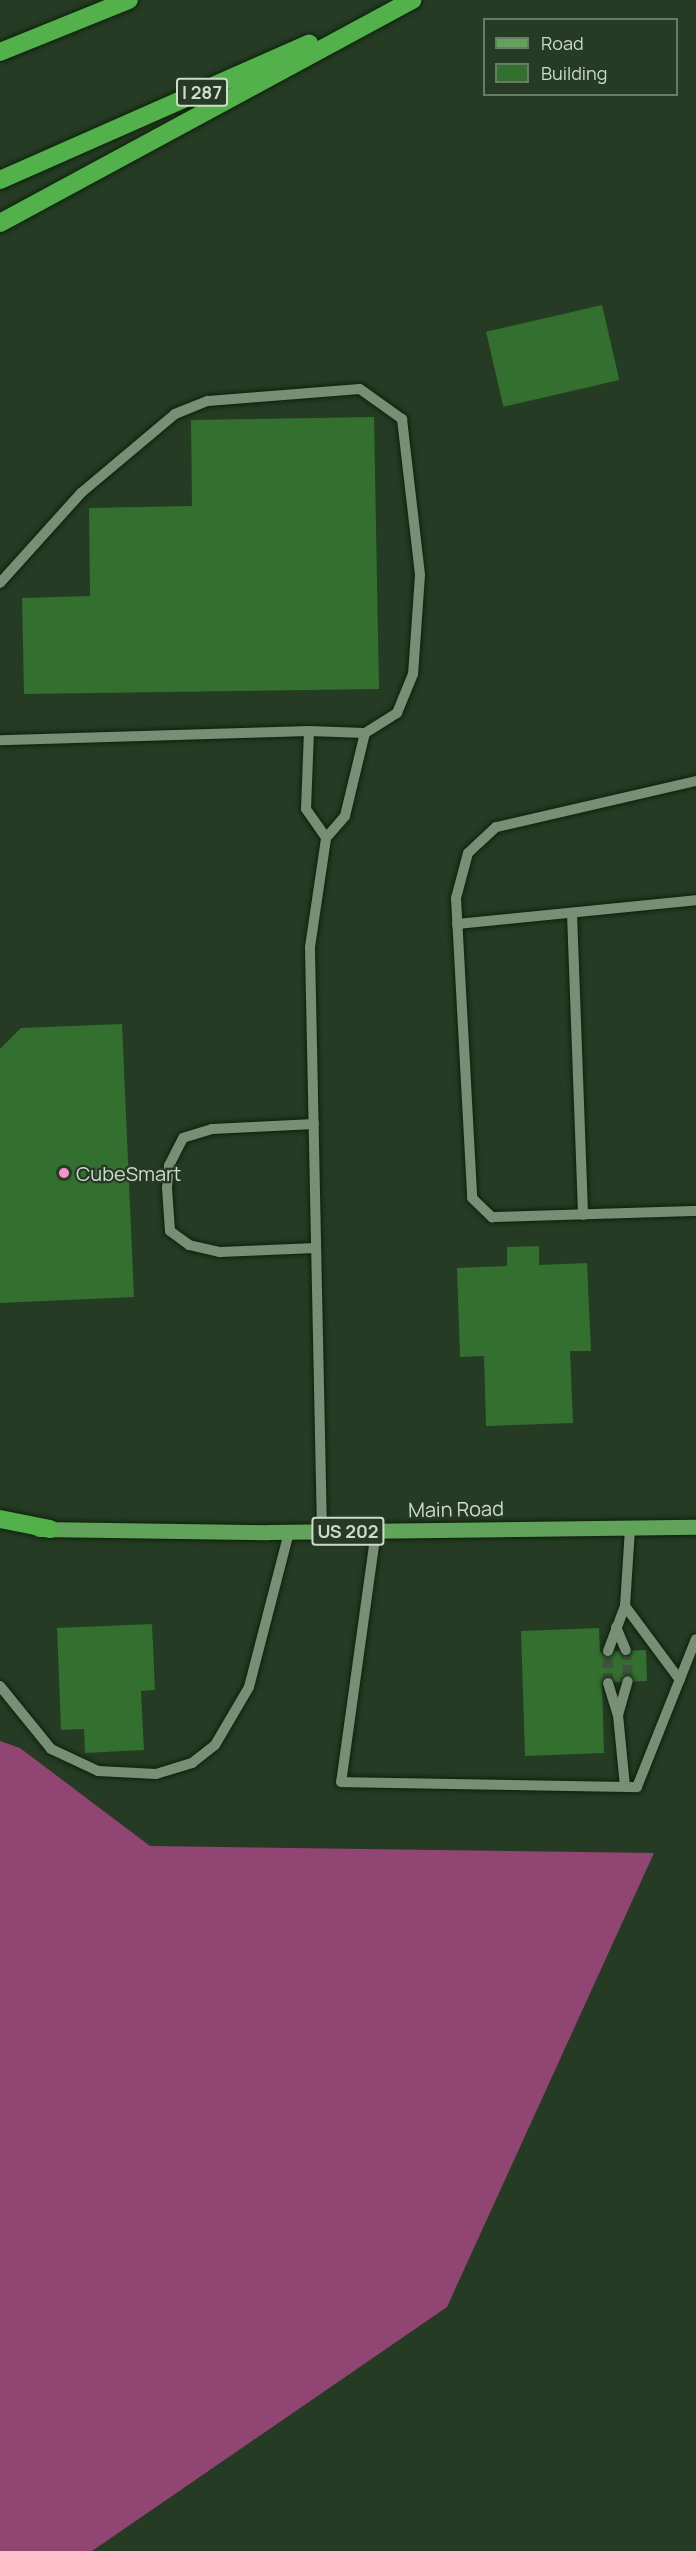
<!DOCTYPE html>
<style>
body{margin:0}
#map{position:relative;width:696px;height:2551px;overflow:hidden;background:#253b23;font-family:Manrope,sans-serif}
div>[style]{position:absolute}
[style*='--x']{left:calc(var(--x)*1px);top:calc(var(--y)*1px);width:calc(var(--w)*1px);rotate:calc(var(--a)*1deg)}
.forest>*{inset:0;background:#914572}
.building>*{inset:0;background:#336f2f;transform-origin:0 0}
.minor-tunnel>*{height:10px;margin-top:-5px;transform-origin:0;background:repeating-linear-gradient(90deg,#3e533c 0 10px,transparent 0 15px)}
.roads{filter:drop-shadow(0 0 2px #0d210b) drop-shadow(0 0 2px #0d210b)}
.minor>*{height:10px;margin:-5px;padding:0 5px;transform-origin:5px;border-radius:5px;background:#778f74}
.major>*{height:15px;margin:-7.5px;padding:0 7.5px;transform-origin:7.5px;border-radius:7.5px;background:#61a35b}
.highway>*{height:18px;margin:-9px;padding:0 9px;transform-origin:9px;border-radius:9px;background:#52b14a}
.dots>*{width:16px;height:16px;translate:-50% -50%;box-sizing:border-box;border:3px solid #253b23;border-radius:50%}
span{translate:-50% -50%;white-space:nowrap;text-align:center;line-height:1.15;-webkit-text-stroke:4.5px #253b23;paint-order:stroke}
.shield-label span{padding:2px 4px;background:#253b23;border:2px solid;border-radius:4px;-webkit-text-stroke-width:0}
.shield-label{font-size:18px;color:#cddacc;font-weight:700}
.poi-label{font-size:20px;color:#cddacc}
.left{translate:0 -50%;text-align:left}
.street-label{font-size:20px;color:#cddacc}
.legend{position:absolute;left:483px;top:18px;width:195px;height:78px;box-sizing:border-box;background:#253b23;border:2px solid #687b67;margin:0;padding:8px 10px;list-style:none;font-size:18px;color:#cddacc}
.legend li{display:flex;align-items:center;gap:12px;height:30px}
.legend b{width:30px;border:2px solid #687b67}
</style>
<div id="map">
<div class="forest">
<div style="clip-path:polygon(0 1741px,20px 1748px,150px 1846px,654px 1853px,447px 2307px,92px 2551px,0 2551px)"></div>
</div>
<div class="building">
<div style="left:602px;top:305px;width:77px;height:119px;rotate:77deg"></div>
<div style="clip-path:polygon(374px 417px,379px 689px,24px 694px,22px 598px,90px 596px,89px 508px,192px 506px,191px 420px)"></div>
<div style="clip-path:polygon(122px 1024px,134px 1297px,0 1303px,0 1049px,21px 1028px)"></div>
<div style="clip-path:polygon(539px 1246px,539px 1265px,587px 1263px,591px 1351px,570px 1351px,573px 1423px,486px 1426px,484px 1356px,460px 1357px,457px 1268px,507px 1266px,507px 1247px)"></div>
<div style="clip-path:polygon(152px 1624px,155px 1690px,141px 1691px,144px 1750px,85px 1753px,84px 1729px,61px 1730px,57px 1628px)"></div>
<div style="clip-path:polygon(599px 1628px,600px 1652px,646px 1650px,647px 1681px,602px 1683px,604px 1753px,525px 1756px,521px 1631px)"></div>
</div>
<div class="minor-tunnel">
<div style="--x:626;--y:1650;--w:31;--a:86"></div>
<div style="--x:608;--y:1683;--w:32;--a:-90"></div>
</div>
<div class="roads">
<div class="minor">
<div style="--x:0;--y:583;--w:121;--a:-48"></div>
<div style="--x:81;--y:493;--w:123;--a:-40"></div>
<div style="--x:175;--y:414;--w:35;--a:-22"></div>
<div style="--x:208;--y:401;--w:152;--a:-4.5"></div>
<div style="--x:360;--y:389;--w:52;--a:35.5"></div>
<div style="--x:402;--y:419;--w:157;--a:83.4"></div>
<div style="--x:420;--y:575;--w:99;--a:94"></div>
<div style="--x:413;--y:674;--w:42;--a:112.3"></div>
<div style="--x:397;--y:713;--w:38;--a:148"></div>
<div style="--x:365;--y:733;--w:56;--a:-178"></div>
<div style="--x:309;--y:731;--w:309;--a:178.3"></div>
<div style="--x:309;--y:731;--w:78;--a:92.2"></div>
<div style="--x:306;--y:809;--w:35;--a:55"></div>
<div style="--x:696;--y:781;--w:205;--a:167"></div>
<div style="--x:496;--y:827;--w:38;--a:137"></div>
<div style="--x:468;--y:853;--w:47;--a:104.9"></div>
<div style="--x:456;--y:898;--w:300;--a:86.9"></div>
<div style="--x:472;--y:1198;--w:28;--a:44"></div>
<div style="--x:492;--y:1217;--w:204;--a:-1.7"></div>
<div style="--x:572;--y:913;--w:302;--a:87.9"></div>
<div style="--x:457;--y:924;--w:240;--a:-5.7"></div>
<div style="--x:314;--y:1124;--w:102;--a:177.2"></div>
<div style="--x:212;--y:1129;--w:30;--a:163"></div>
<div style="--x:183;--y:1138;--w:30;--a:117"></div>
<div style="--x:169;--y:1165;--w:23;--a:95"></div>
<div style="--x:167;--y:1188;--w:43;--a:86"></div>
<div style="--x:170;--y:1231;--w:24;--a:36"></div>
<div style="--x:189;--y:1245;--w:32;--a:13"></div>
<div style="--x:220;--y:1252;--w:96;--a:-2.4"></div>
<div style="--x:376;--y:1531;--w:253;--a:97.9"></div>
<div style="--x:341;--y:1782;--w:296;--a:1"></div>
<div style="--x:637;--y:1787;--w:159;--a:-68.3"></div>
<div style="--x:322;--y:1532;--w:585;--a:-91.18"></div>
<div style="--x:310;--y:947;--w:110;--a:-81.6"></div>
<div style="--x:326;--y:838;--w:29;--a:-49"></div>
<div style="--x:345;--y:816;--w:85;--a:-76.5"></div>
<div style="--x:625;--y:1606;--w:92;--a:53.4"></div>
<div style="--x:616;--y:1627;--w:25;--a:67"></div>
<div style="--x:608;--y:1651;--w:48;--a:-69.3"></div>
<div style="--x:625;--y:1606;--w:78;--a:-86.3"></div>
<div style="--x:608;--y:1683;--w:34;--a:73"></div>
<div style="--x:618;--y:1715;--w:72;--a:84.4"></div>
<div style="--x:0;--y:1686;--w:81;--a:51"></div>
<div style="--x:51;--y:1749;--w:52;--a:25.1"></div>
<div style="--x:98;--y:1771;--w:58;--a:3"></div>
<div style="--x:156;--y:1774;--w:38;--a:-17"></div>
<div style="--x:192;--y:1763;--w:29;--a:-38"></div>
<div style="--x:215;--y:1745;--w:67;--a:-59.6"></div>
<div style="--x:249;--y:1687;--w:160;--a:-75.5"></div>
<div style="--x:618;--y:1715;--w:35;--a:-74"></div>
</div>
<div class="major">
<div style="--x:39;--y:1529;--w:229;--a:0.8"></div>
<div style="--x:268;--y:1532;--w:428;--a:-0.7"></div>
</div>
<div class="highway">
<div style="--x:0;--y:52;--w:139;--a:-22"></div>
<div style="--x:0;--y:180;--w:338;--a:-23.8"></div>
<div style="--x:0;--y:223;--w:469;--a:-28.4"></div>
<div style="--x:0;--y:1519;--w:51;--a:11.3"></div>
</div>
</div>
<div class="dots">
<div style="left:64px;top:1173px;background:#f890cb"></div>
</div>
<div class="shield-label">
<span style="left:202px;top:92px">I 287</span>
<span style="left:348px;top:1531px">US 202</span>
</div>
<div class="poi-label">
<span class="left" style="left:76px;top:1173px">CubeSmart</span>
</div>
<div class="street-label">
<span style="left:456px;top:1509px;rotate:-1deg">Main Road</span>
</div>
<ul class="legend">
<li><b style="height:8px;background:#61a35b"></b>Road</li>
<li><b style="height:16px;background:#336f2f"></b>Building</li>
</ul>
</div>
